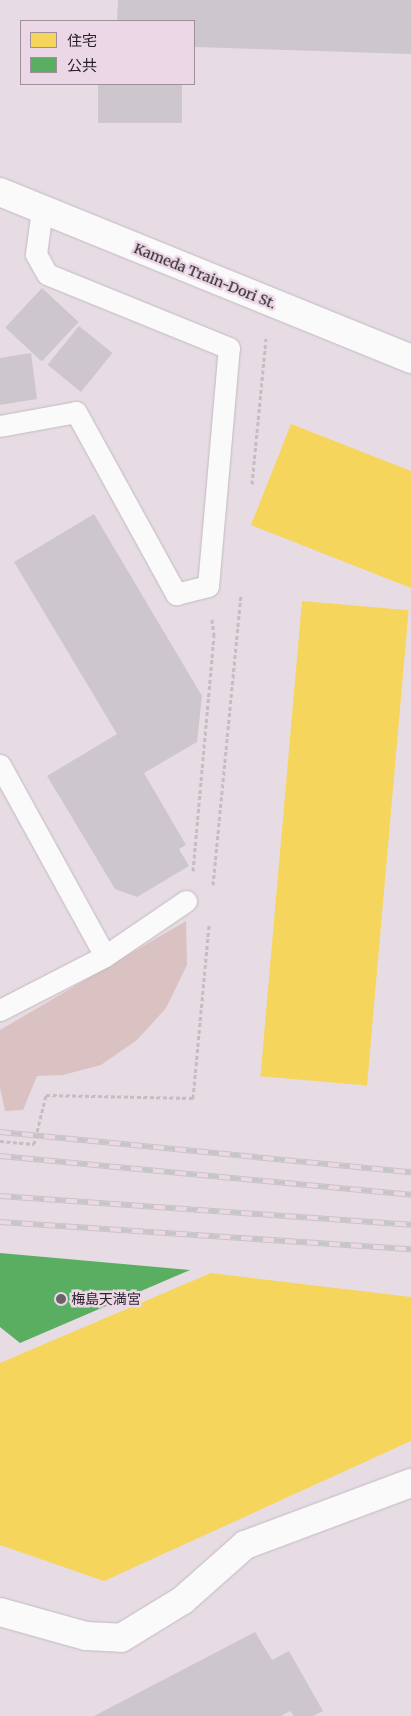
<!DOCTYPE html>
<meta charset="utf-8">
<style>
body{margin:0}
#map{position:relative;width:411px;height:1716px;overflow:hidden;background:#e7dce4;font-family:Merriweather,"Noto Sans JP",serif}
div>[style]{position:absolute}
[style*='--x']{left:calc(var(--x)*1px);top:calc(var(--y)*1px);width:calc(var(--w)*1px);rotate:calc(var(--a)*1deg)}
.green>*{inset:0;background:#dac2c2}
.homes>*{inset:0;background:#f6d55c;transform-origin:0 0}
.public>*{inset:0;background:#5aae61}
.building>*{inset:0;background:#cec6cd;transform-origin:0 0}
.path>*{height:3px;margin-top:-1.5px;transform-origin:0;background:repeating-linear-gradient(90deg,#c3bec1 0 4px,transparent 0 6.5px)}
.roads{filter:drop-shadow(0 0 1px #c2bac0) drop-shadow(0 0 1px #c2bac0)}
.service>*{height:21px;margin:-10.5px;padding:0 10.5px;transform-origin:10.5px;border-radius:10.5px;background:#fbfafb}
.minor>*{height:28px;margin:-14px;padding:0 14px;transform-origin:14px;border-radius:14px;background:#fbfafb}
.tertiary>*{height:28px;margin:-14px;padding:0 14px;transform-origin:14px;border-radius:14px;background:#fbfafb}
.rail>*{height:5.5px;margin-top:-2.75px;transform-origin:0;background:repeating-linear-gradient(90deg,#ecd7e7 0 11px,#c8c5c7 0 22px);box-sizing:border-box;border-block:1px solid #c8c5c7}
.dots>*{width:14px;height:14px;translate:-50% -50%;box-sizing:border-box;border:2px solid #ecd7e7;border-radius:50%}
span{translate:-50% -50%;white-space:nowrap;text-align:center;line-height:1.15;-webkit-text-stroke:5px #ecd7e7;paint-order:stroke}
.street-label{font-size:14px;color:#292228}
.poi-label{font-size:14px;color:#292228}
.left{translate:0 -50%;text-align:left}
.legend{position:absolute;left:20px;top:20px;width:175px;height:65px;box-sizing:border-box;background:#ecd7e7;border:1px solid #9e8f9b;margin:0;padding:6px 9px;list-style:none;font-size:15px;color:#292228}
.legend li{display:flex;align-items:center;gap:10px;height:25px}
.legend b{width:25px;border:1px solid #9e8f9b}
</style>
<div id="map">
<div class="green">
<div style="clip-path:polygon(186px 921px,187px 965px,166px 1008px,137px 1040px,101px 1065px,63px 1075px,37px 1076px,23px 1110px,5px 1111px,0 1088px,0 1030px)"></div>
</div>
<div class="homes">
<div style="clip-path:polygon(291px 424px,411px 471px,411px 588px,251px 525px)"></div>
<div style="left:302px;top:601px;width:107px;height:477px;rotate:5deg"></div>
<div style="clip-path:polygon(211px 1273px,411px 1297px,411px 1441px,104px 1581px,0 1545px,0 1363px)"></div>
</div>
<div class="public">
<div style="clip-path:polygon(0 1253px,190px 1270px,20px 1343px,0 1327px)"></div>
</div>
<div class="building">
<div style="clip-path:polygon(118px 0,411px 0,411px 54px,194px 47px,194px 21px,117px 21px)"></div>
<div style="left:98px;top:84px;width:84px;height:39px"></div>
<div style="left:42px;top:288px;width:50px;height:54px;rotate:43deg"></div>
<div style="left:79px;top:326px;width:43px;height:50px;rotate:39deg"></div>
<div style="clip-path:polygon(31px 353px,37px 399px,0 405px,0 358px)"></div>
<div style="clip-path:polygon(94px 514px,202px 696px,197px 742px,144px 773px,186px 845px,179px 849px,189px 866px,137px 897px,115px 889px,47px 776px,117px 734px,14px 562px)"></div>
<div style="clip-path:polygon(255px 1632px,272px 1660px,289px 1651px,323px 1711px,313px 1716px,294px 1716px,290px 1711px,281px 1716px,94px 1716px)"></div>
</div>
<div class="path">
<div style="--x:252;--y:484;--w:146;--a:-84.5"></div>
<div style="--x:193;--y:871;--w:236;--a:-84.9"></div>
<div style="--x:214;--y:636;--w:17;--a:-97"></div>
<div style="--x:213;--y:885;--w:293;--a:-84.5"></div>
<div style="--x:0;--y:1141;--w:34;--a:5"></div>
<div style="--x:34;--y:1144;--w:50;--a:-76.2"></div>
<div style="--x:46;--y:1095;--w:147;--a:1.2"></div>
<div style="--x:193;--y:1098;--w:175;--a:-84.7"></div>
</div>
<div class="roads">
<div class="service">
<div style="--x:0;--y:426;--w:77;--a:-10.4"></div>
<div style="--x:76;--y:412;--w:208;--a:61.2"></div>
<div style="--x:176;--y:594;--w:33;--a:-14"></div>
<div style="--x:208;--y:586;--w:239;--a:-85"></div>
<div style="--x:229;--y:348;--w:196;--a:-157.9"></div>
<div style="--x:47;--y:274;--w:23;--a:-119"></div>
<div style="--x:36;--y:254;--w:45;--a:-82.4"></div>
<div style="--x:0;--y:765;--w:218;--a:61.2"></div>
<div style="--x:0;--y:1010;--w:118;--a:-27.2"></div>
<div style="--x:105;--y:956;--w:98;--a:-34.2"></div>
</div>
<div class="minor">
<div style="--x:0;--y:1612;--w:89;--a:15.6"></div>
<div style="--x:86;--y:1636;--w:35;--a:3"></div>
<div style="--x:121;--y:1638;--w:73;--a:-31.5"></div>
<div style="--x:183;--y:1600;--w:83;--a:-41.6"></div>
<div style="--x:245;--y:1545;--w:177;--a:-20.5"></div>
</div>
<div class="tertiary">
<div style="--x:0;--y:192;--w:444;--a:22.1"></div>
</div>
</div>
<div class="rail">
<div style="--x:0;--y:1132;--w:413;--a:5.6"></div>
<div style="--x:0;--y:1156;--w:413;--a:5.4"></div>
<div style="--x:0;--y:1196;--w:412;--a:4"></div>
<div style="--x:0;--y:1222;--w:412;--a:3.8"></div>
</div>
<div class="dots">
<div style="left:61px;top:1299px;background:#6c636a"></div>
</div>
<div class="street-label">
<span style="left:205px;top:276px;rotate:22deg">Kameda Train-Dori St.</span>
</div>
<div class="poi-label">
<span class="left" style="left:71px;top:1299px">梅島天満宮</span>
</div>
<ul class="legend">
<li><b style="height:14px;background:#f6d55c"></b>住宅</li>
<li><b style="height:14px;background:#5aae61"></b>公共</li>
</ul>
</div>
